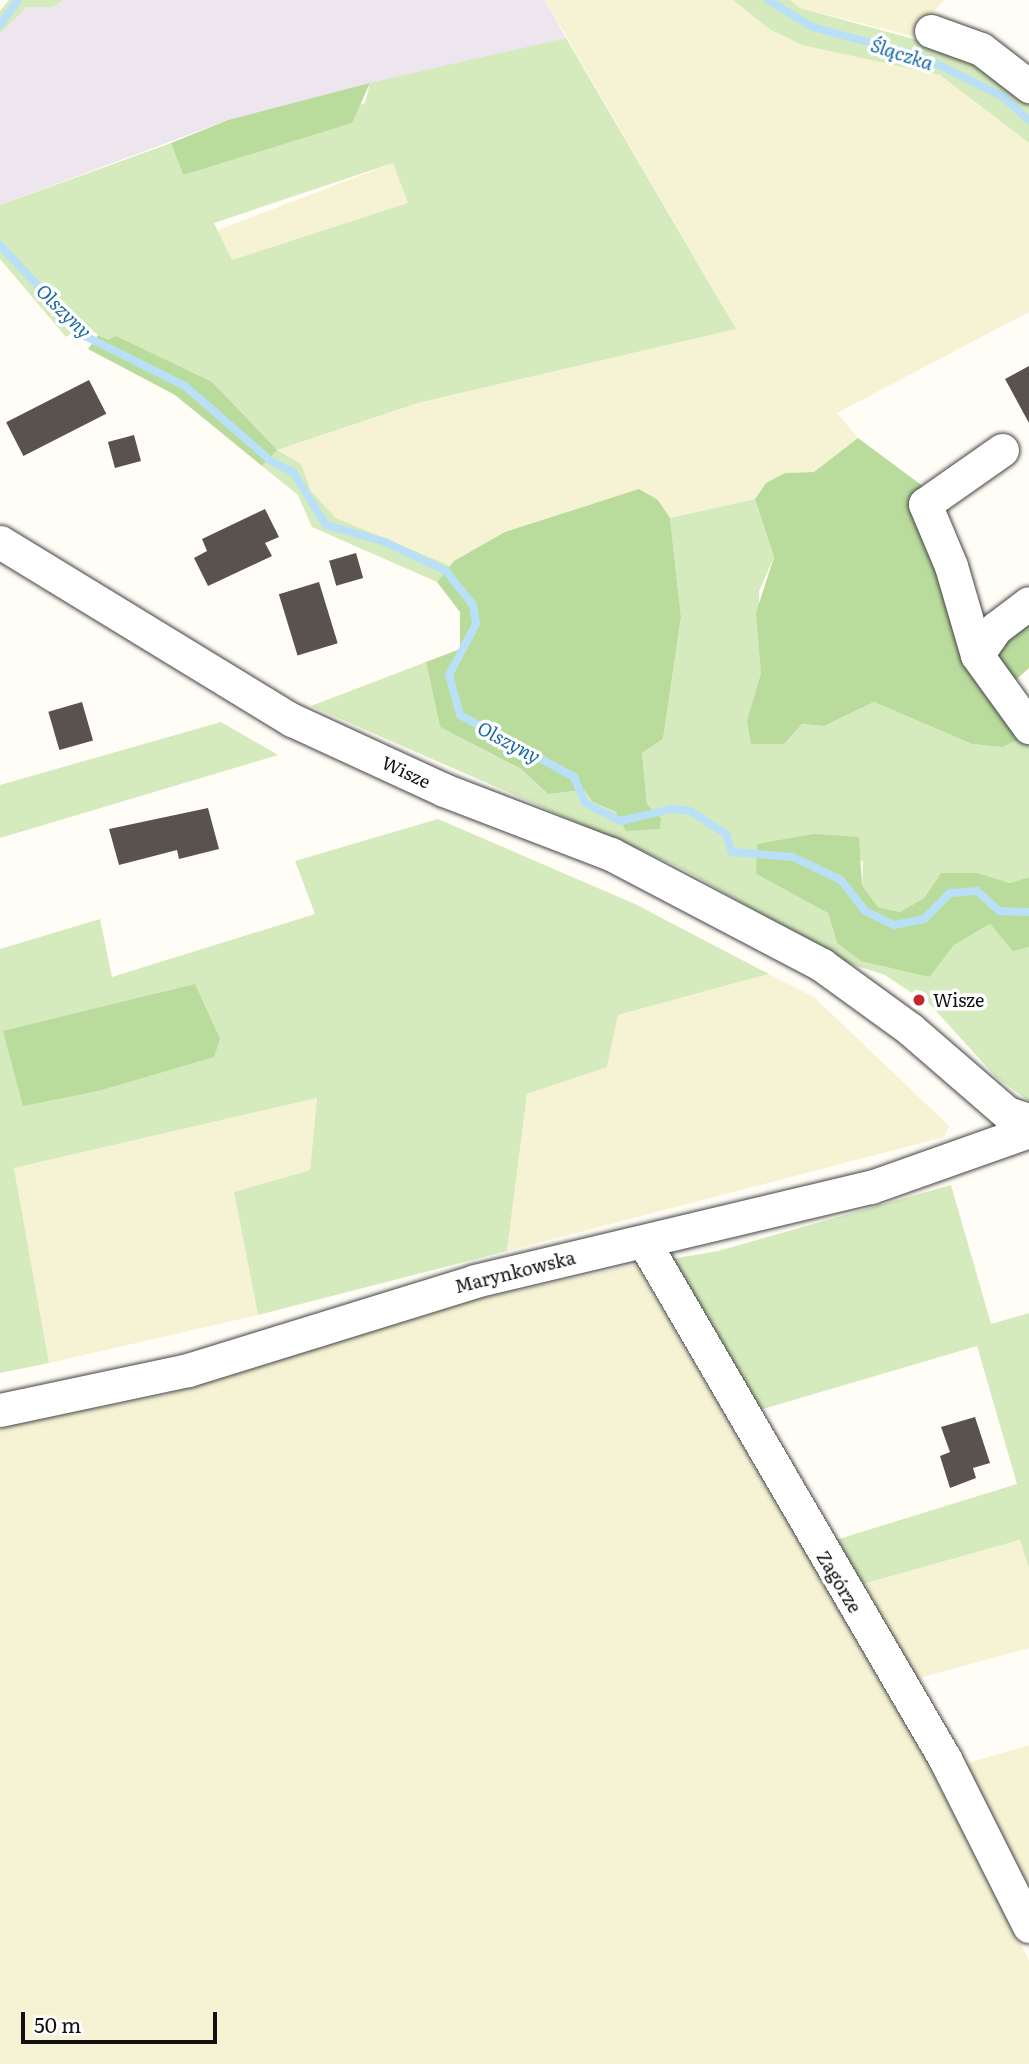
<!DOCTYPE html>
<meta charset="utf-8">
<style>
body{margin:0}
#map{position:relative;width:1029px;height:2064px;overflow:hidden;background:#fffdf5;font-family:Literata,serif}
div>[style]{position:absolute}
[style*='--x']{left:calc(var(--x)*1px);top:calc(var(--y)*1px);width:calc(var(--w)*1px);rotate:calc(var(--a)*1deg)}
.industrial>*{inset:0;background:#eee6ef}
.farmland>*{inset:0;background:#f6f3d4;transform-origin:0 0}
.green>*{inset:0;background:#d5ebbd}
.forest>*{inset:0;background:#b9dc9c}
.stream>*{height:8px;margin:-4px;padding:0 4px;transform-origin:4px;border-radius:4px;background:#b9e0f7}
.building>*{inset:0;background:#5a524d;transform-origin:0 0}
.roads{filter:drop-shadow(0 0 2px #444) drop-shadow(0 0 2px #444)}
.minor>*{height:33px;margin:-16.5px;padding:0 16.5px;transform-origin:16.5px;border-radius:16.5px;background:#fff}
.dots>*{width:19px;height:19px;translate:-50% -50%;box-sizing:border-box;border:4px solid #fff;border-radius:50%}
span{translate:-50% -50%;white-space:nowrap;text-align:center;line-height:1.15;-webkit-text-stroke:7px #fff;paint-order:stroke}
.street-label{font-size:18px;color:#111}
.poi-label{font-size:18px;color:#111}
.left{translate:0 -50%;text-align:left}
.water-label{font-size:19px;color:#1768a6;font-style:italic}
.scale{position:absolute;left:21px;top:2012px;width:196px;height:32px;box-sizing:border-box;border:4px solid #111;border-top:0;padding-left:9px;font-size:21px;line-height:24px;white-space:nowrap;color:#111;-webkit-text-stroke:5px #fff;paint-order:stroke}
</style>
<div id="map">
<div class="industrial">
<div style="clip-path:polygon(63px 0,545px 0,566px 38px,228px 120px,0 205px,0 34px,27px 7px,53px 7px)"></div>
</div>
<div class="farmland">
<div style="clip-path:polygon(545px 0,733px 0,769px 29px,940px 75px,1029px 143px,1029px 312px,837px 413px,858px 438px,814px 472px,785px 473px,766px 483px,755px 499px,670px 518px,658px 500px,505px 532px,451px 566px,336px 518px,311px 491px,301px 464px,277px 450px,418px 403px,736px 329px)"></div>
<div style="clip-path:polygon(790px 0,944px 0,912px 36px,800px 8px)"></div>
<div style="left:393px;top:163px;width:43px;height:188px;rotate:69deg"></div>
<div style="clip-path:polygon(769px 974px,815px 998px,949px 1126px,944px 1137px,507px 1251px,527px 1094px,607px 1067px,618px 1015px)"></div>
<div style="clip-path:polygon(317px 1098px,310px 1170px,234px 1192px,258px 1315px,49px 1363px,14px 1168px)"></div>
<div style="clip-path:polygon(636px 1265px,934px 1771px,1029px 1960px,1029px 2064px,0 2064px,0 1427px,165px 1395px,393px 1317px)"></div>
<div style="clip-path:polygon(1021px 1540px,1029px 1568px,1029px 1648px,915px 1679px,856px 1586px)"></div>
<div style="clip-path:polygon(1029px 1745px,1029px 1900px,965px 1764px)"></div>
</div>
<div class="green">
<div style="clip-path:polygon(9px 0,63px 0,53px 7px,27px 7px,0 34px,0 11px)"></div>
<div style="clip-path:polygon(733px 0,790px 0,800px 8px,972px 55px,1029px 99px,1029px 143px,940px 75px,802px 45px,769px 29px)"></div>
<div style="clip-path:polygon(evenodd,566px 38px,736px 329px,418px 403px,277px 450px,301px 464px,311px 491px,336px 518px,451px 566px,437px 582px,312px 527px,298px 495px,262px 466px,276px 450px,83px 325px,66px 337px,0 259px,0 205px,171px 143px,183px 175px,365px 103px,370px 83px,566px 38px,393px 163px,408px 203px,232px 260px,214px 223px,393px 163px)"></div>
<div style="clip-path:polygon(755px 499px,774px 557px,759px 591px,761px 673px,747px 720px,784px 744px,802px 724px,824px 726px,874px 702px,972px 744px,1001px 747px,1024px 737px,1029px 744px,1029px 877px,1010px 883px,978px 873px,941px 873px,924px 898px,900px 912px,878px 907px,862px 885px,863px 861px,778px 841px,758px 844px,756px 874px,828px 913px,837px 943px,930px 977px,954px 945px,990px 924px,1013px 950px,1029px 947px,1029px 1101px,996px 1077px,916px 989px,912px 993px,885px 975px,848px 963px,679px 867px,311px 706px,426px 662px,440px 727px,521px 769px,548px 794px,584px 790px,593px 802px,616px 812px,661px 818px,647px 804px,642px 753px,663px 739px,681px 617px,670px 518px)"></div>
<div style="clip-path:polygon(221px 722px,278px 755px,0 838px,0 785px)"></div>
<div style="clip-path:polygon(438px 819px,635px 904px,769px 974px,618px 1015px,607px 1067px,527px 1094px,507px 1251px,258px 1315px,234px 1192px,310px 1170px,317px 1098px,14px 1168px,49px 1363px,0 1373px,0 949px,100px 919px,112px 977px,315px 914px,295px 861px)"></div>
<div style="clip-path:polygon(951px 1185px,991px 1324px,1029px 1313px,1029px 1568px,1020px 1540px,856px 1586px,829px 1542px,1017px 1484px,977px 1346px,756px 1411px,671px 1259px,718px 1251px)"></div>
</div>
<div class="forest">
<div style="clip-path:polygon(370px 83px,352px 123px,183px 175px,171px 143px,228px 120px)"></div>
<div style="clip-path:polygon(98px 335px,108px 340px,116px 336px,212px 382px,277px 450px,262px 466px,175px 395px,88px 349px)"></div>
<div style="clip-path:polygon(858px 438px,924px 487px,1024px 737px,1002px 747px,972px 744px,874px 702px,824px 726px,802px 724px,784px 744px,751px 744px,747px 720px,761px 673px,756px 613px,774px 557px,755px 499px,766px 483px,785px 473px,814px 472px)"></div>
<div style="clip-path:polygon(639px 489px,658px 500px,670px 518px,681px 617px,663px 739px,642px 753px,647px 804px,661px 818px,660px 829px,626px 831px,616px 812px,593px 802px,584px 790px,548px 794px,521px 769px,440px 727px,426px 662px,460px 649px,460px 612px,437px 582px,454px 561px,505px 532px)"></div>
<div style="clip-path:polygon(1029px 610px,1029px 668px,1006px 689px,988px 656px)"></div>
<div style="clip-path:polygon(814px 834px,859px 837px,862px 885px,878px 907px,900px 912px,924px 898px,941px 873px,978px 873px,1010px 883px,1029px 877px,1029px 947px,1013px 951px,990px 924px,954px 945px,930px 977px,861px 961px,837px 943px,828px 913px,756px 874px,757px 844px)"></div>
<div style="clip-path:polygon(195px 984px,220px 1039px,214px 1057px,98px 1091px,23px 1106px,3px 1031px)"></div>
</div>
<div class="stream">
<div style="--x:768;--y:0;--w:52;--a:31.5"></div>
<div style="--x:812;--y:27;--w:112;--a:15"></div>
<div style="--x:920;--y:56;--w:91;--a:26"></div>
<div style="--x:1002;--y:96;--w:36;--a:42"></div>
<div style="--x:0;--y:25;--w:31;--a:-54"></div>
<div style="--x:0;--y:245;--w:125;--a:47"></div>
<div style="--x:85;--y:336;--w:112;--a:26.6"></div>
<div style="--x:185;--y:386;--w:114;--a:41.1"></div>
<div style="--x:271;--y:461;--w:25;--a:27"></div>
<div style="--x:293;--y:472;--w:62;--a:58.1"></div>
<div style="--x:326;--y:525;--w:61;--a:16.1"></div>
<div style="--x:385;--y:542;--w:68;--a:25.4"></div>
<div style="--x:446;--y:571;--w:43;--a:51.5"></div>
<div style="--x:473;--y:605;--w:19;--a:81"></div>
<div style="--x:476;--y:624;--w:58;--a:117.9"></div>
<div style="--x:449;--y:675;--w:41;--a:74.6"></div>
<div style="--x:460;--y:715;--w:130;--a:28.5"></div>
<div style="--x:574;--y:777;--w:28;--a:67"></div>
<div style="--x:585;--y:803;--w:39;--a:27"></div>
<div style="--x:620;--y:821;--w:53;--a:-13"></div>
<div style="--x:672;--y:809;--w:18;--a:6"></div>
<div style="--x:690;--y:811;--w:43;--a:32.6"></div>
<div style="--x:726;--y:834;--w:19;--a:72"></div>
<div style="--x:732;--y:852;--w:61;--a:4.7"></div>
<div style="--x:793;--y:857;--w:53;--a:25.6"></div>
<div style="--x:841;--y:880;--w:39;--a:52"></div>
<div style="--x:865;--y:911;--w:32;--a:26"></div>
<div style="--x:894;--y:925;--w:31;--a:-11"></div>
<div style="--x:924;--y:919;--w:37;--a:-45"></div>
<div style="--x:950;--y:893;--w:27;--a:-4"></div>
<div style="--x:977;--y:891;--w:30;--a:42"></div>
<div style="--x:999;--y:911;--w:30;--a:2"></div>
</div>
<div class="building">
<div style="clip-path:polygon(1029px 366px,1029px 423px,1005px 379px)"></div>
<div style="left:89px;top:380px;width:38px;height:93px;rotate:63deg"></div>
<div style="left:134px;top:435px;width:27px;height:27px;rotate:75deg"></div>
<div style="clip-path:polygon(265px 509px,279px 537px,265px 543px,272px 556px,208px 586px,194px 558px,207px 551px,202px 539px)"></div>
<div style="left:356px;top:553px;width:26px;height:28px;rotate:74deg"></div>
<div style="left:319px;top:582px;width:64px;height:42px;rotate:73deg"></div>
<div style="left:82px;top:702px;width:40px;height:35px;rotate:74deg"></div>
<div style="clip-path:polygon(208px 808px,219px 849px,179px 859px,177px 850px,119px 865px,109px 829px)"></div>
<div style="clip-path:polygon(975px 1417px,990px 1463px,973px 1468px,976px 1478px,950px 1488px,940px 1456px,950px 1452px,941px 1427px)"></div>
</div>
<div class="roads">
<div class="minor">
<div style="--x:931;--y:31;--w:53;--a:19.8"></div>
<div style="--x:981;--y:49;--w:61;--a:37.6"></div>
<div style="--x:1002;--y:450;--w:94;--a:145"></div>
<div style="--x:925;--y:504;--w:67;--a:67.2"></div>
<div style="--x:951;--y:566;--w:93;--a:73.7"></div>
<div style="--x:977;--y:655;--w:89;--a:54.2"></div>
<div style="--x:0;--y:542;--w:342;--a:31.4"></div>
<div style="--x:292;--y:720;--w:167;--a:24.7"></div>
<div style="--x:444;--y:790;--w:179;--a:21"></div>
<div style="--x:611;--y:854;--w:238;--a:27.7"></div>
<div style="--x:822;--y:965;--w:109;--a:36"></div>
<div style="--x:910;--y:1029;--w:128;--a:40.9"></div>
<div style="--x:1007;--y:1113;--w:23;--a:18"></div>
<div style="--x:977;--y:655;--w:33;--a:-55"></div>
<div style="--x:996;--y:628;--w:41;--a:-37.1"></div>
<div style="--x:644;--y:1242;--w:598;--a:59.79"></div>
<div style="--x:945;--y:1759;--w:187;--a:63.3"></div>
<div style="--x:0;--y:1410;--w:192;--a:-12"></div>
<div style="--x:188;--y:1370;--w:300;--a:-17.2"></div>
<div style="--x:475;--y:1281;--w:407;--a:-13.4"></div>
<div style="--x:871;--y:1187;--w:168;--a:-19.5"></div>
</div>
</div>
<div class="dots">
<div style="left:919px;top:1000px;background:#c4262e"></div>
</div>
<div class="street-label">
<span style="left:406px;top:772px;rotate:25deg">Wisze</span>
<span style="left:515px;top:1272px;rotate:-14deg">Marynkowska</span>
<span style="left:839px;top:1582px;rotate:59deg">Zagórze</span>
</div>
<div class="poi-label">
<span class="left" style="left:933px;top:1000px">Wisze</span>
</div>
<div class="water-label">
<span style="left:902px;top:54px;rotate:18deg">Ślączka</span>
<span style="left:64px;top:311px;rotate:44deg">Olszyny</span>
<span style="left:509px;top:742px;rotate:28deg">Olszyny</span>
</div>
<div class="scale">50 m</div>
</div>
